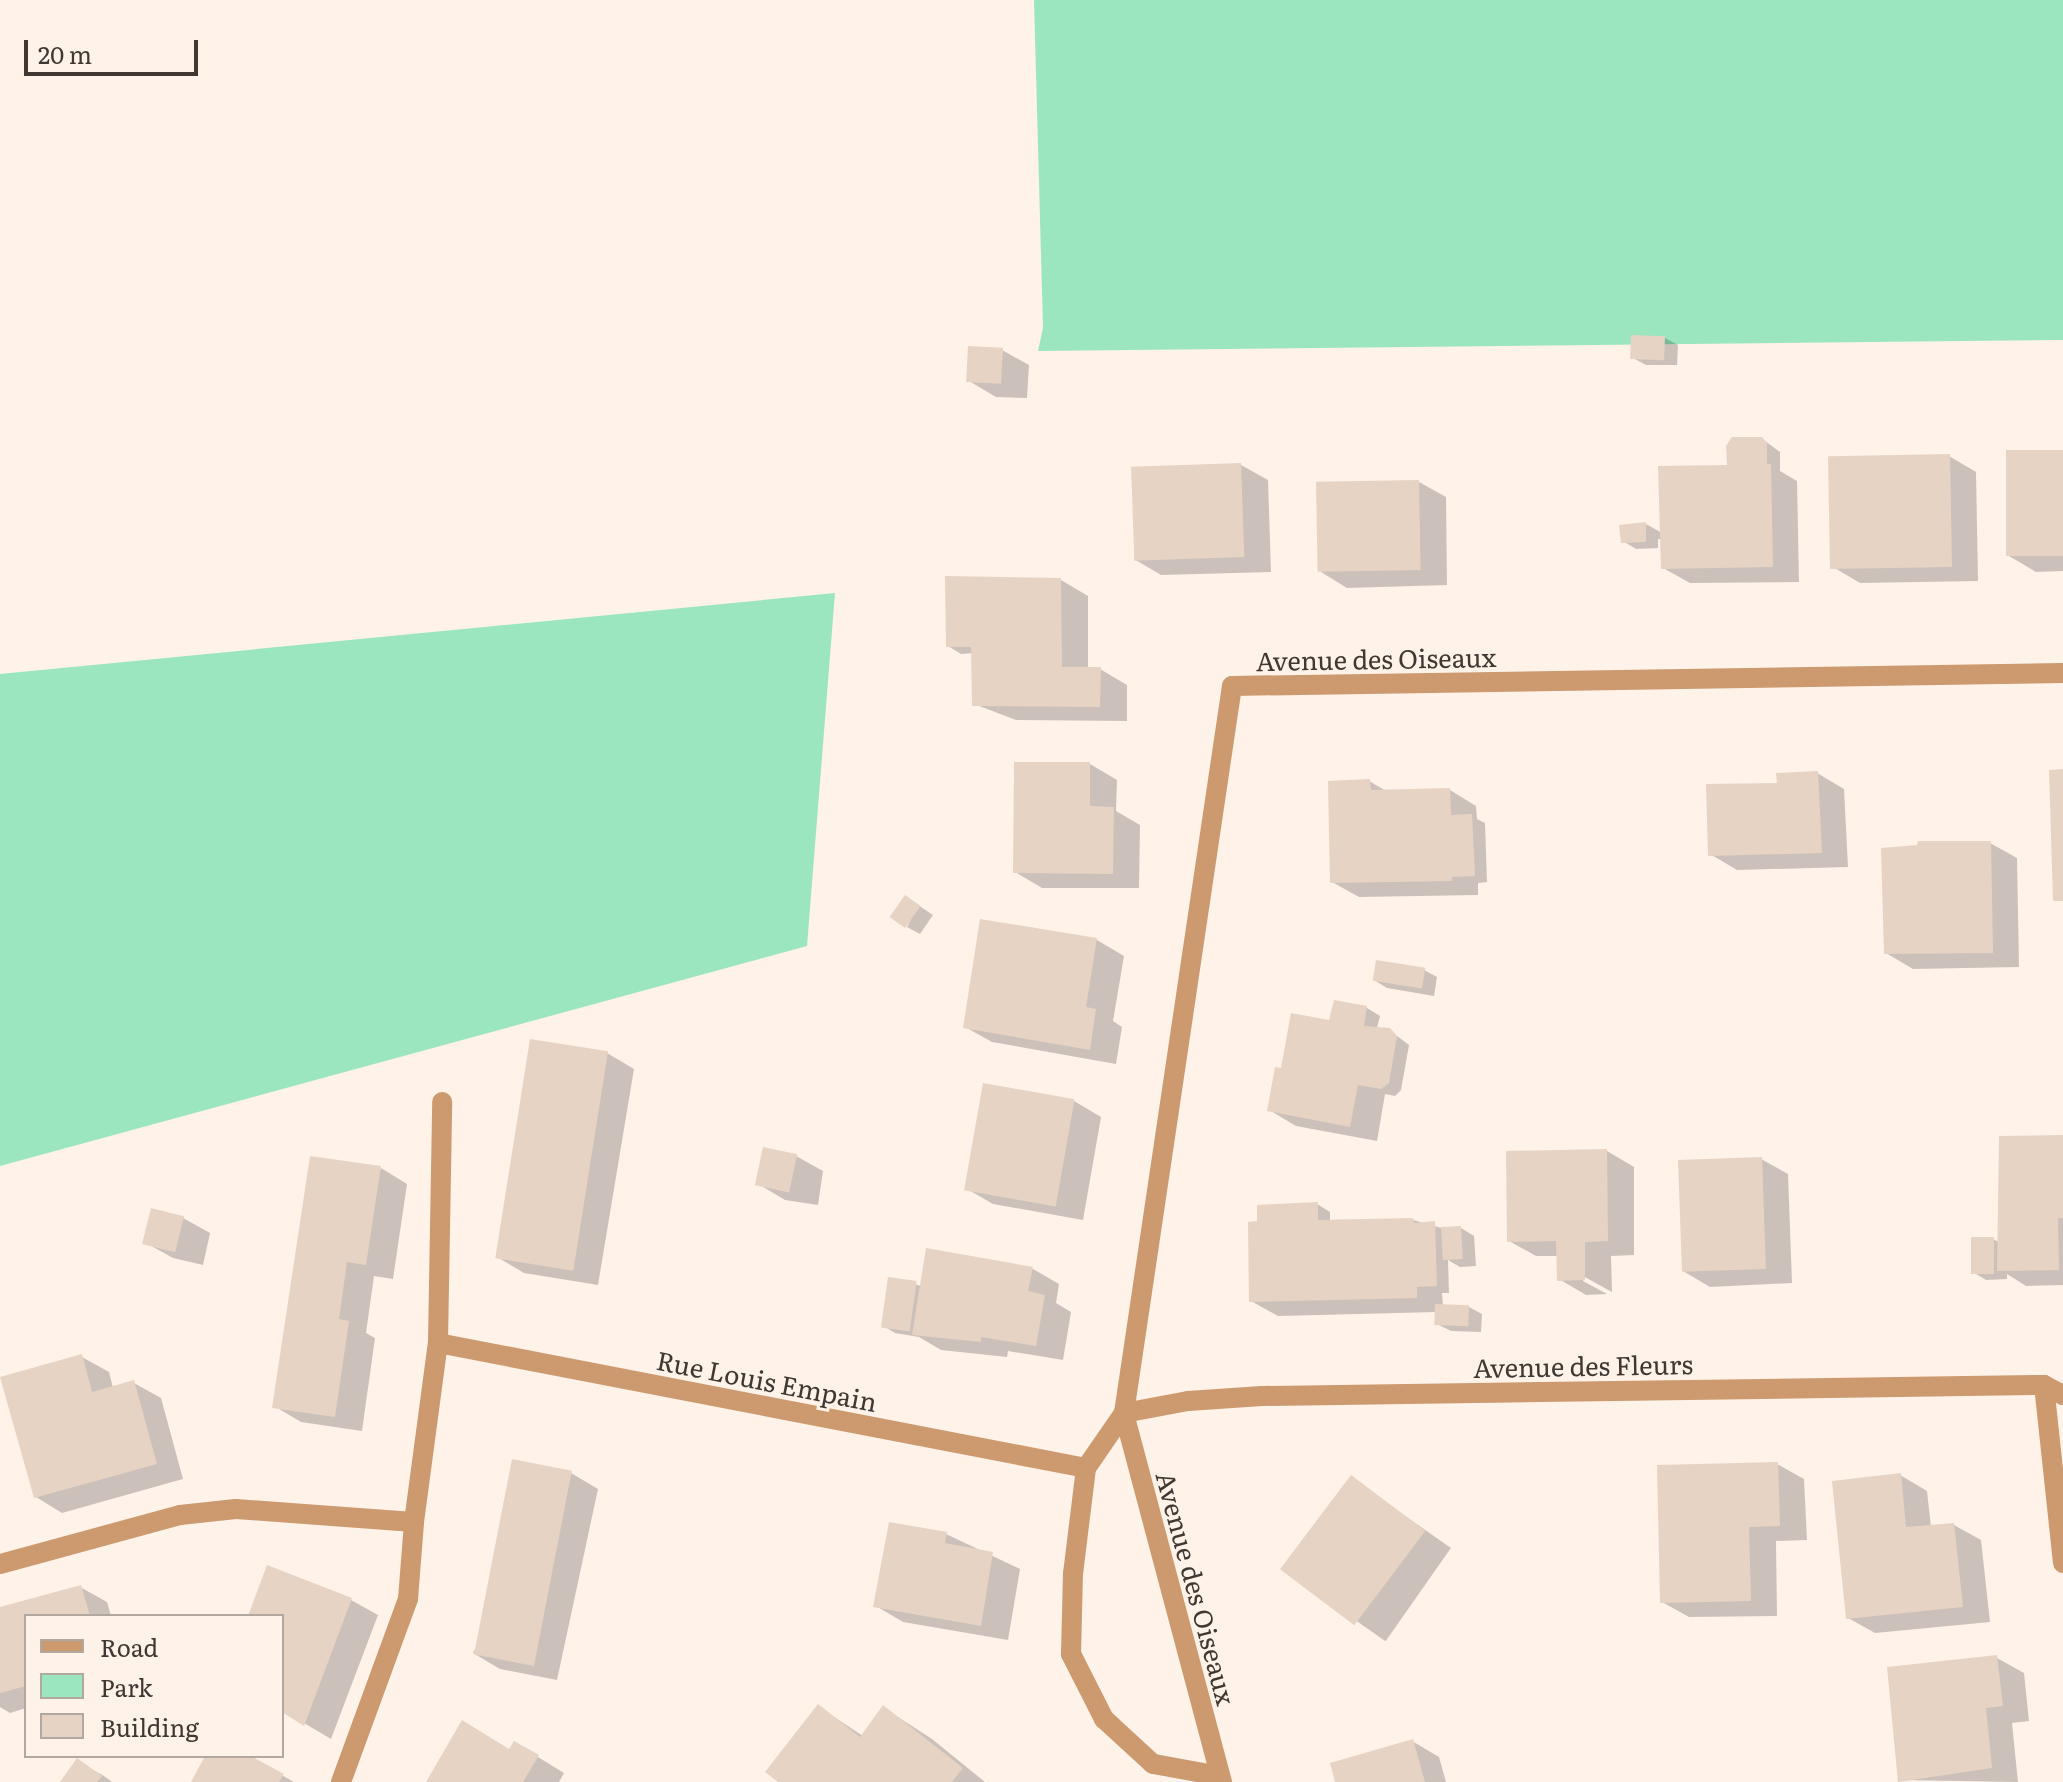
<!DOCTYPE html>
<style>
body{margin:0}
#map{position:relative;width:2063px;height:1782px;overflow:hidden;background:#fef2e9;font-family:Literata,serif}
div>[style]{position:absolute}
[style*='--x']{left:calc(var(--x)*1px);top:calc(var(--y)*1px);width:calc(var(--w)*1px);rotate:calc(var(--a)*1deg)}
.green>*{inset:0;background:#9be6be}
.shadow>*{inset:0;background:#0003;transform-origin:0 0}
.building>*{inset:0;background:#e6d3c4;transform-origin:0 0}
.minor>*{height:20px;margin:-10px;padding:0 10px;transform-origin:10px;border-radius:10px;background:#cc9a6e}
span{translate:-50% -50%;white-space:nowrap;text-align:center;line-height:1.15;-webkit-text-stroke:6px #fef2e9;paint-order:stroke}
.street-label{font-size:26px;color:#403933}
.legend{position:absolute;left:24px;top:1614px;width:260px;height:144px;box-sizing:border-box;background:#fef2e9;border:2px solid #b2a8a0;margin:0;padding:10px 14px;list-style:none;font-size:24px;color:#403933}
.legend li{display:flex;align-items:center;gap:16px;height:40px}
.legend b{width:40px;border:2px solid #b2a8a0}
.scale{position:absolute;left:24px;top:40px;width:174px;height:36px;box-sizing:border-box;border:4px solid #403933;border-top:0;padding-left:10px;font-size:24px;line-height:28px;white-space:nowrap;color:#403933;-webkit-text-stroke:6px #fef2e9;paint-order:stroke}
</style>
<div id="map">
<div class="green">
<div style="clip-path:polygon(1034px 0,2063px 0,2063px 340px,1038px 351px,1043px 328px)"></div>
<div style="clip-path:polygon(835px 593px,807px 946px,0 1166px,0 674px)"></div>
</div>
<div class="shadow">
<div style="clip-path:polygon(1665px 338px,1678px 345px,1677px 365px,1646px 365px,1633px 358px)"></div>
<div style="clip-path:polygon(1002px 350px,1029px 365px,1027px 398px,996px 397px,969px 381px)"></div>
<div style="clip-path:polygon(1761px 438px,1780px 452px,1780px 471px,1797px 481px,1799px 582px,1690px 583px,1663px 568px,1662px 539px,1658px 539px,1658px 548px,1636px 549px,1623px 541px,1646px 524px,1662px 533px)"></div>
<div style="clip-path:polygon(2063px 452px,2063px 571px,2036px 572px,2009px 556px)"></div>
<div style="clip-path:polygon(1949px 456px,1976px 472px,1978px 581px,1860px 583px,1833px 567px)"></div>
<div style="clip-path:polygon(1241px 465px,1268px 480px,1271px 572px,1161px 575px,1134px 559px)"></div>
<div style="clip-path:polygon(1419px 482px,1446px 497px,1447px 585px,1347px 588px,1321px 572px)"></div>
<div style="clip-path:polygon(1061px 580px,1088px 596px,1088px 669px,1100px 669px,1127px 685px,1127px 721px,1016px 720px,974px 704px,973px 653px,961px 654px,948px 646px)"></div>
<div style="clip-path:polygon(1090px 764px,1117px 780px,1116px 811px,1140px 825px,1139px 888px,1042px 888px,1015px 872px)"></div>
<div style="clip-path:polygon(1817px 773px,1844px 789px,1848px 867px,1737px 870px,1710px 854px)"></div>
<div style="clip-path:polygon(1369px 781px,1388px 792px,1450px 790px,1476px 806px,1477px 819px,1485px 823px,1487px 882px,1478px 883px,1478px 895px,1359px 897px,1332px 882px)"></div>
<div style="clip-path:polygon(1990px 843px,2017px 858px,2019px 967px,1913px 969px,1886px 953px)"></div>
<div style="clip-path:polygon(918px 905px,933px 915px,920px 934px,907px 927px)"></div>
<div style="clip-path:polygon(982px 921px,1097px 940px,1124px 956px,1113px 1021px,1122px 1027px,1116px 1064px,992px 1042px,965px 1027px)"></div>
<div style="clip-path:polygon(1424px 970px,1437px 977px,1434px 996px,1387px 988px,1374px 980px)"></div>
<div style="clip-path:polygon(1335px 1002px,1367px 1008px,1380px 1016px,1377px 1028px,1389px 1030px,1409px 1045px,1401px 1090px,1395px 1096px,1385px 1094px,1377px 1141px,1296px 1126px,1269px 1110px,1283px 1071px,1331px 1022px)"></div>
<div style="clip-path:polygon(607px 1053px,634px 1069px,598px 1285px,524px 1273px,497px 1257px)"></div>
<div style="clip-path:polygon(1074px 1101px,1101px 1117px,1083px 1220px,993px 1204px,967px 1189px)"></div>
<div style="clip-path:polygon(2063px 1137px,2063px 1285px,2026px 1286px,2007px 1274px,2007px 1279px,1986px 1280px,1973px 1272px,1993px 1239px,2000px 1243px)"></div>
<div style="clip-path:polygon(1607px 1151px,1634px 1167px,1634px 1255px,1611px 1256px,1612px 1292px,1583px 1276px,1583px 1281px,1607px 1294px,1586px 1295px,1559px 1279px,1559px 1256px,1536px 1256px,1509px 1241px)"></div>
<div style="clip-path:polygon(796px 1156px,823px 1171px,818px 1205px,785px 1200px,758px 1184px)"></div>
<div style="clip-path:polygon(1761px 1159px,1788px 1174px,1792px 1283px,1710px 1287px,1683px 1271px)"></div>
<div style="clip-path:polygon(381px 1168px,407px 1184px,393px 1279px,374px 1276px,366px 1333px,375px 1338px,362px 1431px,301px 1422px,274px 1406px)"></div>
<div style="clip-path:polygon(1317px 1204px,1330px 1212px,1330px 1222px,1413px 1220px,1445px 1229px,1461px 1228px,1474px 1236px,1476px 1266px,1460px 1267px,1448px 1260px,1449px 1293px,1442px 1293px,1443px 1306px,1469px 1307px,1482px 1314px,1481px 1332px,1451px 1331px,1437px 1324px,1437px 1312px,1278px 1316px,1251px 1301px)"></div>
<div style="clip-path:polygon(183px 1218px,210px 1233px,203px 1265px,173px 1258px,146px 1243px)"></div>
<div style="clip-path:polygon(1033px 1269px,1059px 1284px,1056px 1303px,1071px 1312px,1063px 1360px,1008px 1351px,1007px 1357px,941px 1350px,919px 1337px,895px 1333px,882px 1325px,890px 1279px,922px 1286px)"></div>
<div style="clip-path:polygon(82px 1357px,109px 1372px,113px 1388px,134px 1383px,161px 1398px,183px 1479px,62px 1513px,36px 1497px)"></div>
<div style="clip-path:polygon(1777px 1464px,1804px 1479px,1807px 1540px,1776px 1541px,1777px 1616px,1689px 1617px,1662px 1602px)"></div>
<div style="clip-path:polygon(571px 1473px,598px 1489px,557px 1680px,500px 1669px,473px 1653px)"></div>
<div style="clip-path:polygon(1900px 1475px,1927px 1491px,1931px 1527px,1954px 1525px,1981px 1540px,1990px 1622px,1875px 1633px,1848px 1618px)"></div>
<div style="left:1351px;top:1478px;width:122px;height:114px;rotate:35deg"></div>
<div style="clip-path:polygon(946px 1534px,1020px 1569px,1008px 1640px,903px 1622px,876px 1606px)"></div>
<div style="clip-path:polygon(80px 1587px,107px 1602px,111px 1616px,26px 1616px,26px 1708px,10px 1713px,0 1707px,0 1609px)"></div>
<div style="clip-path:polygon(351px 1600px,378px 1615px,331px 1739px,282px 1710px,282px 1616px,250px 1616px)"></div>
<div style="clip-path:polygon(1997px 1658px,2024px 1673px,2029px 1721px,2012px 1723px,2018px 1782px,1900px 1780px)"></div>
<div style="clip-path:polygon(819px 1707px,863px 1736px,884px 1708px,932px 1739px,985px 1782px,781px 1782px)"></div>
<div style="clip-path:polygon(1412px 1741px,1439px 1757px,1446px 1782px,1337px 1782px)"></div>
<div style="clip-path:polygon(515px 1743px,564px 1773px,559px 1782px,429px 1782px,510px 1751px)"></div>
<div style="clip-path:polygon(208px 1756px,247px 1756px,294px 1782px,193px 1782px)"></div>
<div style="clip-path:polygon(77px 1761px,104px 1776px,112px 1782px,62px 1782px)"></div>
</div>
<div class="building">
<div style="left:1631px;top:335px;width:34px;height:24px;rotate:2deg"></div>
<div style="left:968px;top:346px;width:35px;height:36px;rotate:3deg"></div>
<div style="clip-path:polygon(1732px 437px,1762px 437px,1767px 443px,1767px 464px,1771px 464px,1773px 567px,1661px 569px,1658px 466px,1727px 465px,1726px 446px)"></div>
<div style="left:2063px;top:450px;width:106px;height:57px;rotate:90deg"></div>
<div style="left:1950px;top:454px;width:113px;height:122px;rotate:89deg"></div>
<div style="left:1241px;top:463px;width:94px;height:110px;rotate:88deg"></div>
<div style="left:1419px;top:480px;width:90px;height:103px;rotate:89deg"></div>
<div style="clip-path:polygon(1646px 522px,1646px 542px,1621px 543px,1619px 525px)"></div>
<div style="clip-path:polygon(945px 576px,1061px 578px,1062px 667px,1101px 667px,1100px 707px,972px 706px,971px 647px,946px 647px)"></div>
<div style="clip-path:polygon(1014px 762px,1090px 762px,1090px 806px,1114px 807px,1113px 874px,1013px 873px)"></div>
<div style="clip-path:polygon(2063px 769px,2063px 901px,2053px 901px,2049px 770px)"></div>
<div style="clip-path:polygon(1818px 771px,1822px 853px,1708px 856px,1706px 784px,1777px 783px,1776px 773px)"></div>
<div style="clip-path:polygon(1370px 779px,1371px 790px,1450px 788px,1451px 815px,1472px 814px,1475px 876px,1452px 877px,1452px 881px,1330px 883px,1328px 781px)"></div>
<div style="clip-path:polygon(1918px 841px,1991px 841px,1993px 953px,1884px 954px,1881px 848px,1917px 845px)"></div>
<div style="left:905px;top:895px;width:19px;height:27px;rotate:35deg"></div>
<div style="clip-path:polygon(980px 919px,1097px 938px,1086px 1007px,1096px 1009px,1090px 1050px,963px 1028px)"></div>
<div style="left:1376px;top:960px;width:50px;height:21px;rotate:9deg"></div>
<div style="clip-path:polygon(1334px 1000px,1367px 1006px,1364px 1026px,1390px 1028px,1397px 1036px,1389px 1083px,1381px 1089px,1358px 1085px,1350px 1127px,1267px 1111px,1275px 1067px,1281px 1068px,1291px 1013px,1329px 1020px)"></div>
<div style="left:530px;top:1039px;width:79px;height:222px;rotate:9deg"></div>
<div style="left:983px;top:1083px;width:93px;height:109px;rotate:10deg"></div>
<div style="clip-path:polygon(2063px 1135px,2063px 1218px,2058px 1218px,2059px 1270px,1997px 1271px,1999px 1136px)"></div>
<div style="left:763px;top:1147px;width:35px;height:39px;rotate:12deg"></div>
<div style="clip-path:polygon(1607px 1149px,1608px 1241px,1585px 1242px,1585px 1280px,1557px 1281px,1556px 1241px,1507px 1242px,1506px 1151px)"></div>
<div style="clip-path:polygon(310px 1156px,381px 1166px,366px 1265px,347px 1262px,339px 1319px,349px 1321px,335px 1417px,272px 1408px)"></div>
<div style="left:1762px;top:1157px;width:112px;height:84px;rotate:88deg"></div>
<div style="clip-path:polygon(1318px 1202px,1318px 1220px,1413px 1218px,1414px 1223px,1435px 1221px,1437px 1286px,1417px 1287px,1417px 1298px,1249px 1302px,1248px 1222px,1257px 1221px,1257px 1205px)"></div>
<div style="left:151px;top:1208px;width:34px;height:37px;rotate:14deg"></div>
<div style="left:1461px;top:1226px;width:33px;height:20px;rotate:87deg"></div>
<div style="left:1971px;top:1237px;width:23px;height:37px"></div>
<div style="clip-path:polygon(926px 1248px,1033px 1267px,1028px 1291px,1045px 1295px,1036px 1346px,981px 1337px,981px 1342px,912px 1335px)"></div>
<div style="left:888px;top:1277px;width:29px;height:51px;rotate:8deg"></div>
<div style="left:1435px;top:1304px;width:34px;height:21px;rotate:2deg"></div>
<div style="clip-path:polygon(82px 1354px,92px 1392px,134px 1380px,157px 1464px,34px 1498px,0 1377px)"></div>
<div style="left:512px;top:1459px;width:61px;height:199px;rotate:11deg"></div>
<div style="clip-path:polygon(1778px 1462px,1780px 1526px,1749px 1527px,1751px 1601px,1660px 1603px,1657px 1465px)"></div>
<div style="clip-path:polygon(1901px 1473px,1906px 1527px,1954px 1523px,1963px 1607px,1846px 1619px,1832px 1481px)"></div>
<div style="left:1351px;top:1475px;width:93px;height:118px;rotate:37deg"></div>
<div style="clip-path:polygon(889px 1522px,947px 1532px,945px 1543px,993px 1552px,981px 1626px,873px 1607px)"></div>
<div style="clip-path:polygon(267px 1565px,352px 1598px,304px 1726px,282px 1712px,282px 1616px,248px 1616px)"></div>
<div style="clip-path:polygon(81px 1585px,90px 1616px,26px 1616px,26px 1686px,0 1693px,0 1607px)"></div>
<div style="clip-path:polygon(1997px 1655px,2003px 1706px,1986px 1708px,1992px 1768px,1898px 1782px,1887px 1667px)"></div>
<div style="clip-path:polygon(818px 1704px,860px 1737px,883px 1705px,963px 1768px,952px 1782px,778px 1782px,765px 1772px)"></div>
<div style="clip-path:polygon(462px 1720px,509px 1749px,514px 1741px,539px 1755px,523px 1782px,426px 1782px)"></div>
<div style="clip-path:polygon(1413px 1739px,1425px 1782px,1335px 1782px,1330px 1763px)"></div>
<div style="clip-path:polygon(205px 1756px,251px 1756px,284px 1774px,279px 1782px,191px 1782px)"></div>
<div style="clip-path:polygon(77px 1758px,102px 1776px,97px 1782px,60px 1782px)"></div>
</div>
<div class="minor">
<div style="--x:438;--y:1343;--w:660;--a:10.92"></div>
<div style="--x:2044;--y:1385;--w:179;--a:83.9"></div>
<div style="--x:0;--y:1564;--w:187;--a:-15.2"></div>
<div style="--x:180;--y:1515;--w:56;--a:-6.1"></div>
<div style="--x:236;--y:1509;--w:178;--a:4.2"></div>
<div style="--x:1220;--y:1776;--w:68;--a:-169.8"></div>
<div style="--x:1153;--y:1764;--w:67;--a:-137.4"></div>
<div style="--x:1104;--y:1719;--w:73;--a:-116.9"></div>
<div style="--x:1071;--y:1654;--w:80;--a:-88.6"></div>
<div style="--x:1073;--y:1574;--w:107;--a:-83"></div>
<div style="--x:1086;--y:1468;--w:67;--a:-55.4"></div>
<div style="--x:1124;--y:1413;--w:65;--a:-10.6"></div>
<div style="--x:1188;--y:1401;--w:74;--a:-3.9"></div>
<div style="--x:1262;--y:1396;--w:782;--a:-0.81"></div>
<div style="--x:2044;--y:1385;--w:21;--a:28"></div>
<div style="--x:341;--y:1782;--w:195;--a:-69.9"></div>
<div style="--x:408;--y:1599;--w:77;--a:-85.5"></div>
<div style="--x:414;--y:1522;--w:181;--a:-82.4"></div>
<div style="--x:438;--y:1343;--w:241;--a:-89"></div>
<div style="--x:1222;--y:1782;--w:382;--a:-104.9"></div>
<div style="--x:1124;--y:1413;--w:735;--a:-81.55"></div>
<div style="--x:1232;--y:686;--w:831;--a:-0.9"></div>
</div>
<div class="street-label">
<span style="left:1376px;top:658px;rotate:-1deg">Avenue des Oiseaux</span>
<span style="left:1583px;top:1365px;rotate:-1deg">Avenue des Fleurs</span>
<span style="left:767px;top:1380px;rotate:11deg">Rue Louis Empain</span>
<span style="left:1197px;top:1588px;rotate:75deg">Avenue des Oiseaux</span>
</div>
<ul class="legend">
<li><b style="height:10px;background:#cc9a6e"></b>Road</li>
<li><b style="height:22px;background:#9be6be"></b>Park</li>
<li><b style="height:22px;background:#e6d3c4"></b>Building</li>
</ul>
<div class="scale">20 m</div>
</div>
